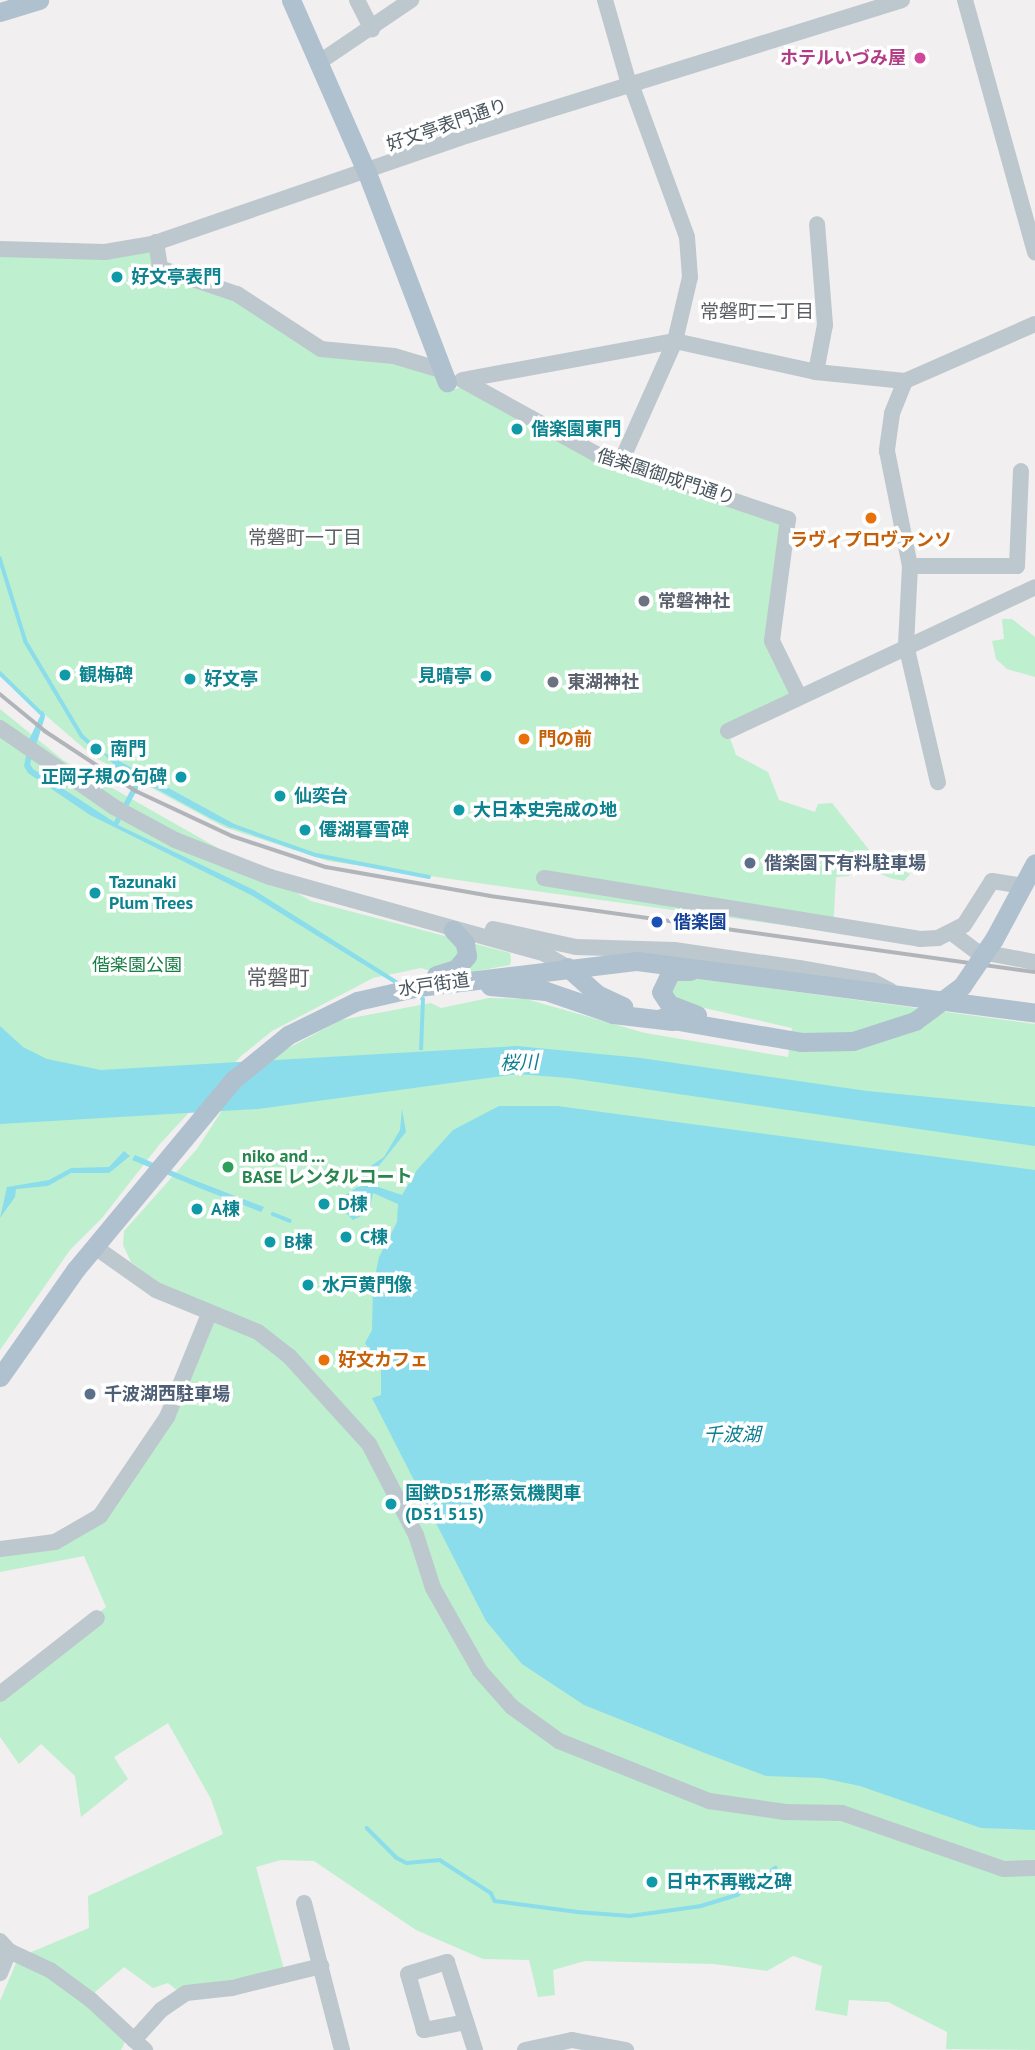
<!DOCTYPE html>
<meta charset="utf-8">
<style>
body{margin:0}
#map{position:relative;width:1035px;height:2050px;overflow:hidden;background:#f1efef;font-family:"PT Sans","Noto Sans JP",sans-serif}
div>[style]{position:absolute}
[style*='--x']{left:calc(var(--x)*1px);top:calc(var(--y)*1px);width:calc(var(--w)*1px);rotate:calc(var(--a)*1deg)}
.green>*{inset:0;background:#beefce}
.water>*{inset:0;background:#8bddeb}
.stream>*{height:3.5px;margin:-1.75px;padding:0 1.75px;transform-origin:1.75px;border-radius:1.75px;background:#8bddeb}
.minor>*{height:16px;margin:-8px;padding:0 8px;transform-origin:8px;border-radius:8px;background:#bdc7ce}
.major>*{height:19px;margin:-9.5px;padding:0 9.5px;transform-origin:9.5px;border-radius:9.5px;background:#afc0ce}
.rail>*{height:3.5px;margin:-1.75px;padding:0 1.75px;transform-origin:1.75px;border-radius:1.75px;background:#b1b5b9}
.major-bridge>*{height:19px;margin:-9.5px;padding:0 9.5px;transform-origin:9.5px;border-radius:9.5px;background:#afc0ce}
.dots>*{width:19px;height:19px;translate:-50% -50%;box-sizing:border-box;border:4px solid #fff;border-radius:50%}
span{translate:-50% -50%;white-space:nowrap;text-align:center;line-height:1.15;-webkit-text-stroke:7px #fff;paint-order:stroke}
.hotel-label{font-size:18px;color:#b23c85;font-weight:700}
.right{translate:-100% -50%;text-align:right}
.street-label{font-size:18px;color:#47545c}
.culture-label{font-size:18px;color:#0d838f;font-weight:700}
.left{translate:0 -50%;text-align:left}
.food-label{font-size:18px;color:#c56008;font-weight:700}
.worship-label{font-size:18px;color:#5b616d;font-weight:700}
.service-label{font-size:18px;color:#4e5e75;font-weight:700}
.transit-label{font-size:18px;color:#164399;font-weight:700}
.park-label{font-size:18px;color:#187e45}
.leisure-label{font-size:18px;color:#27864d;font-weight:700}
.neighbourhood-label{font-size:19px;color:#5c6064}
.water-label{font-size:19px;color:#0e7e92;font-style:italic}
.quarter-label{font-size:21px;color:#5c6064}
</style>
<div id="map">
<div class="green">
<div style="clip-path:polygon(144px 249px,159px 256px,157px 272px,224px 294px,297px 342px,436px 373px,443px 385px,454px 389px,471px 386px,545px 433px,784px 523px,771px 642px,796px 694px,727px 730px,736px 755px,768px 772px,779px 800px,815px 812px,818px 804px,832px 803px,870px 851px,894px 856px,910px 874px,904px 881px,890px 878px,869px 869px,867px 863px,859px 863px,849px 876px,836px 877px,833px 932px,485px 884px,328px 861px,224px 827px,94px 757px,0 676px,0 252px)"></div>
<div style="clip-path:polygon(1002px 619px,1012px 619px,1035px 637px,1035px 677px,1007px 669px,996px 659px,992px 641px,1004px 639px)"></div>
<div style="clip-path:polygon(0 709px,63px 760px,311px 901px,510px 953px,511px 960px,510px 965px,448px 976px,421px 968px,373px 978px,272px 1031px,241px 1056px,159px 1145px,102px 1218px,70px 1250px,0 1350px)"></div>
<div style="clip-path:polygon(687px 977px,1035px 1024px,1035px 2050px,946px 2049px,947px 2032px,888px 2002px,849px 2000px,847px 2016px,815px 2010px,822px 1966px,793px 1956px,767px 1971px,714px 1964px,585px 1961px,553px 1970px,555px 1995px,538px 1997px,529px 1960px,483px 1959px,416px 1930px,314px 1861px,281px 1860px,256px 1867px,284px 1969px,178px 1991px,168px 1983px,153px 1988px,124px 1967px,94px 1993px,29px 1953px,89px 1928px,88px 1896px,223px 1834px,211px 1799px,168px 1723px,114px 1757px,128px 1779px,81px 1817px,75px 1776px,41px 1744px,19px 1764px,0 1737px,0 1694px,106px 1607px,84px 1556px,0 1572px,0 1550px,55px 1542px,100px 1516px,167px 1417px,209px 1321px,131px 1262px,123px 1245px,124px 1231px,197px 1149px,232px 1095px,281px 1052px,341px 1020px,431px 1003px,441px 1008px,489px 998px,526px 999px,645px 1033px,788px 1057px,792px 1028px,678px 1002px,669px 992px,672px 982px)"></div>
<div style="clip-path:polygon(16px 1963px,53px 1979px,90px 2006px,125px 2042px,121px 2050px,0 2050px,0 2001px)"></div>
</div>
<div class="water">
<div style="clip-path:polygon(43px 710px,45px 717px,30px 764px,33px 769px,114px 822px,137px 778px,117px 768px,101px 751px,236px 825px,231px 828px,210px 818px,142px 781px,118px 825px,254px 890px,425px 998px,423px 1050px,419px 1050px,421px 1000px,251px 895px,90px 815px,28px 773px,24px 766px,29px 740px)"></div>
<div style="clip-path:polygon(0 1026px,23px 1047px,47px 1059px,101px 1070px,517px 1046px,641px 1058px,867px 1091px,1035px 1107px,1035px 1146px,569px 1078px,517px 1074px,258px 1109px,0 1124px)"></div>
<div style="clip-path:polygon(499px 1106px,557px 1106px,1035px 1170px,1035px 1830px,981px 1828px,860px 1786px,822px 1778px,766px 1776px,702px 1752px,584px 1705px,522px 1664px,486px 1621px,372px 1398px,381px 1395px,381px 1370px,365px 1343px,372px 1330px,373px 1286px,379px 1257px,397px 1222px,398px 1204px,373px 1193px,369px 1212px,353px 1220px,343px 1210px,343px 1197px,359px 1186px,365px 1170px,384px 1157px,400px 1130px,402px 1109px,406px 1132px,373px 1173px,378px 1187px,402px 1195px,417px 1170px,453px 1130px)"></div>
<div style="clip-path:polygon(124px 1151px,130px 1156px,109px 1173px,71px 1173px,48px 1186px,16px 1189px,15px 1197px,0 1218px,7px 1187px,49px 1180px,71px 1168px,109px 1167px)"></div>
<div style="clip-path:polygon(135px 1155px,191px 1179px,264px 1207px,261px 1212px,202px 1189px,132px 1160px)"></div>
</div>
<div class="stream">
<div style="--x:0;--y:558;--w:88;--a:72.8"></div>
<div style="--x:26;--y:642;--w:109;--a:59.2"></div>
<div style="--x:82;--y:736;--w:27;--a:42"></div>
<div style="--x:0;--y:673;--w:60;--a:44.3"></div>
<div style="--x:228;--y:824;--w:93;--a:19.4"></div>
<div style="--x:316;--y:855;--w:115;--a:11"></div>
<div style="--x:273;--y:1214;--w:18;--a:22"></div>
<div style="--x:367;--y:1828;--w:42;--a:45"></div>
<div style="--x:397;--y:1858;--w:11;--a:27"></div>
<div style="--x:407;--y:1863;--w:33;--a:-5"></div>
<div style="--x:440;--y:1860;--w:61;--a:32.9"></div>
<div style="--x:491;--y:1893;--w:9;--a:63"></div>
<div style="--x:495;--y:1901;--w:83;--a:7.6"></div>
<div style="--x:577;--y:1912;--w:53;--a:4.3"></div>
<div style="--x:630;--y:1916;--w:72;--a:-8"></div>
<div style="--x:701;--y:1906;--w:38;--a:-17"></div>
<div style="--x:737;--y:1895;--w:47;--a:-35.4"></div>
</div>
<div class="minor">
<div style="--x:357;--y:0;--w:33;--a:63"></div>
<div style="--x:605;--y:0;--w:87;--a:74.1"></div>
<div style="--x:965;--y:0;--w:262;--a:74.5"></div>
<div style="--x:321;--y:61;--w:109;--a:-34.1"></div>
<div style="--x:156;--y:242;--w:26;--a:81"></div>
<div style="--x:160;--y:268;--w:81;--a:18.7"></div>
<div style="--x:237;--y:294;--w:100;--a:33.2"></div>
<div style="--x:321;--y:349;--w:73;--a:5.5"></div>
<div style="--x:394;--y:356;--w:49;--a:16.6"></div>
<div style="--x:0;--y:249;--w:105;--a:1.6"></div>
<div style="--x:105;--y:252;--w:48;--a:-9.7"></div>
<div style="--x:152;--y:244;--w:325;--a:-19"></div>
<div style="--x:459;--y:138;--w:464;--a:-17.3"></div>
<div style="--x:816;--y:372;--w:48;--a:-79.2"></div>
<div style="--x:825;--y:325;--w:101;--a:-94.5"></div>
<div style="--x:462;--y:380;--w:217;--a:-10.4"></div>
<div style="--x:675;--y:341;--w:144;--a:12.4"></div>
<div style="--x:816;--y:372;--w:89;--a:5.8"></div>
<div style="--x:905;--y:381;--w:142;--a:-23.7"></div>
<div style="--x:464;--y:381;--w:151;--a:28.9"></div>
<div style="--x:596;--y:454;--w:203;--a:18.7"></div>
<div style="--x:788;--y:519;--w:123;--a:97.5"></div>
<div style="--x:772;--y:641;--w:59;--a:63.9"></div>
<div style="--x:905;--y:381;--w:35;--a:112"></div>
<div style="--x:892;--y:414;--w:37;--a:98"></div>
<div style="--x:887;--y:451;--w:117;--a:78.7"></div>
<div style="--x:910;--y:566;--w:79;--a:92.9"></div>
<div style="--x:906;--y:645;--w:141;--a:76.9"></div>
<div style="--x:620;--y:464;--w:135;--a:-65.9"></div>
<div style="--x:675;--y:341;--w:66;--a:-76.8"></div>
<div style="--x:690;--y:277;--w:40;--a:-94.3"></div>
<div style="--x:687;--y:237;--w:163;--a:-110.1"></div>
<div style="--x:910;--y:566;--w:107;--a:0"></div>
<div style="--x:1017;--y:566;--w:95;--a:-87.6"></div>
<div style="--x:0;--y:728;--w:139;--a:34.7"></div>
<div style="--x:114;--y:807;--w:69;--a:28.4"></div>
<div style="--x:175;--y:840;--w:102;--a:21.3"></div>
<div style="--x:270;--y:877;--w:286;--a:15.6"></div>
<div style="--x:545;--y:954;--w:26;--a:31"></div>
<div style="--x:728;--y:731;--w:339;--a:-25.1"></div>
<div style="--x:544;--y:878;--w:381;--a:9.2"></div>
<div style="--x:920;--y:939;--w:18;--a:-3"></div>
<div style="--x:938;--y:938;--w:29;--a:-27"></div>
<div style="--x:964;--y:925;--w:52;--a:-57.5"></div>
<div style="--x:992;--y:881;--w:30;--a:9"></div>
<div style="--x:493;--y:929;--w:85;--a:12.2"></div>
<div style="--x:576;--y:947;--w:98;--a:1.8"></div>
<div style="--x:674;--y:950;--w:126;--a:8.2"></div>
<div style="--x:799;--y:968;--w:74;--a:10.1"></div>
<div style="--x:872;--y:981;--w:21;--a:28"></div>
<div style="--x:952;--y:933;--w:30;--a:37"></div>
<div style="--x:976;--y:951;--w:60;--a:10.6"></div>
<div style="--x:95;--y:1247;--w:75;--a:35.2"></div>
<div style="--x:156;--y:1290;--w:110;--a:22.4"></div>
<div style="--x:258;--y:1332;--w:39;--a:38"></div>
<div style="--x:289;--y:1356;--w:119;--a:47.7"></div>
<div style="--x:369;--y:1444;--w:102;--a:62.7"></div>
<div style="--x:416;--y:1535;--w:56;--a:72.2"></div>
<div style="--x:433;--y:1588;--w:95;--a:60.5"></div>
<div style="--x:480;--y:1671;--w:48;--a:48.4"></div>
<div style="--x:512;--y:1707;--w:58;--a:35.9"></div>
<div style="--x:559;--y:1741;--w:162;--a:21.8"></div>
<div style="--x:709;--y:1801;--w:77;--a:8.2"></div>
<div style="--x:785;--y:1812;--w:57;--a:1"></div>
<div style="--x:842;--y:1813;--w:171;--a:19.1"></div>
<div style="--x:1004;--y:1869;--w:31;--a:-2"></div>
<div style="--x:0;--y:1549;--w:55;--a:-7.3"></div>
<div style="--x:55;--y:1542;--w:52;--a:-30"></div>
<div style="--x:100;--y:1516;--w:120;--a:-55.9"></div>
<div style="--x:167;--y:1417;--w:111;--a:-67.8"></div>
<div style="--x:0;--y:1694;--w:123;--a:-38.1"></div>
<div style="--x:304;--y:1903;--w:152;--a:75.5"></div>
<div style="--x:0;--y:1941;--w:13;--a:48"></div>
<div style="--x:9;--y:1951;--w:24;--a:112"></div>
<div style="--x:9;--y:1951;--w:45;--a:24.9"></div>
<div style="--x:50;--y:1970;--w:51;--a:36.2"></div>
<div style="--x:91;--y:2000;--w:74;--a:42.8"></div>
<div style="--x:466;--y:2022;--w:43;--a:169.2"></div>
<div style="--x:424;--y:2030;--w:58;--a:-105.9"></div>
<div style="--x:408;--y:1974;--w:41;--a:-17.1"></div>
<div style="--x:447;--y:1962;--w:92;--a:72.3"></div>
<div style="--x:134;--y:2040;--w:40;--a:-48"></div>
<div style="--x:161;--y:2010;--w:30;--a:-34"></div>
<div style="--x:186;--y:1993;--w:46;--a:-6.2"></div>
<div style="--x:232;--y:1988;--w:92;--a:-13.9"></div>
<div style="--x:525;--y:2050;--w:48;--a:-12"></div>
<div style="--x:572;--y:2040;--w:55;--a:10.5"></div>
</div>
<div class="major">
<div style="--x:291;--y:0;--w:189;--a:66.3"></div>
<div style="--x:367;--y:173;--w:224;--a:69.1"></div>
<div style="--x:0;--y:12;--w:41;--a:-17.1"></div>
<div style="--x:994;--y:939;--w:86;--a:-61.7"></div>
<div style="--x:567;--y:967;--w:40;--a:42"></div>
<div style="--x:597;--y:994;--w:29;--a:25"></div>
<div style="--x:690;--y:971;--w:19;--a:180"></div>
<div style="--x:671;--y:971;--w:23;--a:115"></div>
<div style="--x:661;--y:992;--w:14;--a:56"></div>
<div style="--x:669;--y:1004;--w:30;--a:21"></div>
<div style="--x:436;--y:975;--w:21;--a:-17"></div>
<div style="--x:456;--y:969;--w:17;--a:-50"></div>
<div style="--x:467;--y:956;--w:13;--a:-99"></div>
<div style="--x:465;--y:943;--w:18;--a:-133"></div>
<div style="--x:490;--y:986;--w:56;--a:5.1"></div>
<div style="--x:546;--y:991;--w:71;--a:18.9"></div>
<div style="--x:613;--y:1014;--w:60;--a:6.7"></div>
<div style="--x:661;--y:1018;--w:142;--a:9.7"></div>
<div style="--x:0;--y:1377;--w:132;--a:-54.9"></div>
<div style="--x:76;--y:1269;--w:246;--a:-50.3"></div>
<div style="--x:233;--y:1080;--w:71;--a:-39.3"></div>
<div style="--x:288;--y:1035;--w:77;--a:-26.2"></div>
<div style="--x:357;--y:1001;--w:63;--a:-12.9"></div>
<div style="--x:418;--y:987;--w:221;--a:-6.8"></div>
<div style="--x:637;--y:961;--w:401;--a:7.4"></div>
</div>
<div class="rail">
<div style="--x:0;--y:694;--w:58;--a:39.4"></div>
<div style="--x:45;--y:731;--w:109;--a:33.4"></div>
<div style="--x:136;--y:791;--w:106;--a:25.1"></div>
<div style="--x:232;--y:836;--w:99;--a:18.3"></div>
<div style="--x:326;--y:867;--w:167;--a:10"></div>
<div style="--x:490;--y:896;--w:550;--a:7.94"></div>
</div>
<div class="major-bridge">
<div style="--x:801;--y:1042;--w:52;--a:-1.1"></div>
<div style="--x:853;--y:1041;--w:65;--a:-17.9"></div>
<div style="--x:915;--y:1021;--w:59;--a:-36.7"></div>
<div style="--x:962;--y:986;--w:57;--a:-55.8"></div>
</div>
<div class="dots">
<div style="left:920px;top:58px;background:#d1479c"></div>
<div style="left:117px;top:277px;background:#0f9aa8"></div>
<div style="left:517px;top:429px;background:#0f9aa8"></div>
<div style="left:871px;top:518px;background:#e8710a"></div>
<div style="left:644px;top:601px;background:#6b7280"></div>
<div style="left:65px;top:675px;background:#0f9aa8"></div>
<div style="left:486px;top:676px;background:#0f9aa8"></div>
<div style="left:190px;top:679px;background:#0f9aa8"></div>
<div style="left:553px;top:682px;background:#6b7280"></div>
<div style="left:524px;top:739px;background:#e8710a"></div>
<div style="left:96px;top:749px;background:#0f9aa8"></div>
<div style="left:181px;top:777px;background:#0f9aa8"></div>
<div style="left:280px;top:796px;background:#0f9aa8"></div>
<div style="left:459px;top:810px;background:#0f9aa8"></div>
<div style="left:305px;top:830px;background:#0f9aa8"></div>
<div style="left:750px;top:863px;background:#5c6f8a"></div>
<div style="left:95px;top:893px;background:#0f9aa8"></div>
<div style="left:657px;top:922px;background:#1a4fb4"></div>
<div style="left:228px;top:1167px;background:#2e9e5b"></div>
<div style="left:324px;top:1204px;background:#0f9aa8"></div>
<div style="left:197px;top:1209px;background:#0f9aa8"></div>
<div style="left:346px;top:1237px;background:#0f9aa8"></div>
<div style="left:270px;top:1242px;background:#0f9aa8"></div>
<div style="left:308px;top:1285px;background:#0f9aa8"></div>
<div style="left:324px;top:1360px;background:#e8710a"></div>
<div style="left:90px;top:1394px;background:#5c6f8a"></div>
<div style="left:391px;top:1504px;background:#0f9aa8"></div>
<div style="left:652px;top:1882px;background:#0f9aa8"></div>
</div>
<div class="hotel-label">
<span class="right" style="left:906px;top:58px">ホテルいづみ屋</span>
</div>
<div class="street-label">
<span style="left:447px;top:125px;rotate:-19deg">好文亭表門通り</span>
<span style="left:666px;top:477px;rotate:18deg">偕楽園御成門通り</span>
<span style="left:434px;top:985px;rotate:-8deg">水戸街道</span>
</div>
<div class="culture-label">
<span class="left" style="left:131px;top:277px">好文亭表門</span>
<span class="left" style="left:531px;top:429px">偕楽園東門</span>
<span class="left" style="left:79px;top:675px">観梅碑</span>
<span class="right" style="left:472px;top:676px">見晴亭</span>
<span class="left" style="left:204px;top:679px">好文亭</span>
<span class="left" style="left:110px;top:749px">南門</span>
<span class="right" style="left:167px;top:777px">正岡子規の句碑</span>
<span class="left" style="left:294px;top:796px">仙奕台</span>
<span class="left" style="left:473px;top:810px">大日本史完成の地</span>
<span class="left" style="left:319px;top:830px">僊湖暮雪碑</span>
<span class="left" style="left:109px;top:893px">Tazunaki<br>Plum Trees</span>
<span class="left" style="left:338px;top:1204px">D棟</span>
<span class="left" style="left:211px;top:1209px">A棟</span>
<span class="left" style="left:360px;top:1237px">C棟</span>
<span class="left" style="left:284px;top:1242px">B棟</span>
<span class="left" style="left:322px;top:1285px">水戸黄門像</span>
<span class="left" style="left:405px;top:1504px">国鉄D51形蒸気機関車<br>(D51 515)</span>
<span class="left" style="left:666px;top:1882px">日中不再戦之碑</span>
</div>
<div class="food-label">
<span style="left:871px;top:540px">ラヴィプロヴァンソ</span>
<span class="left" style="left:538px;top:739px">門の前</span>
<span class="left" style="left:338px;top:1360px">好文カフェ</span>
</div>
<div class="worship-label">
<span class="left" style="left:658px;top:601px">常磐神社</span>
<span class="left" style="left:567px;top:682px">東湖神社</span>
</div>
<div class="service-label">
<span class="left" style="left:764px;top:863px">偕楽園下有料駐車場</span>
<span class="left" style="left:104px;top:1394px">千波湖西駐車場</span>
</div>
<div class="transit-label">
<span class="left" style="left:673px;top:922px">偕楽園</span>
</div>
<div class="park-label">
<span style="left:137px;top:965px">偕楽園公園</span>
</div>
<div class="leisure-label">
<span class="left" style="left:242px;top:1167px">niko and ...<br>BASE レンタルコート</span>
</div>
<div class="neighbourhood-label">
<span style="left:757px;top:312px">常磐町二丁目</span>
<span style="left:305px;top:538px">常磐町一丁目</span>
</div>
<div class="water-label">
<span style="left:519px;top:1063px;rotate:-2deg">桜川</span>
<span style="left:732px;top:1435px">千波湖</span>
</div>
<div class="quarter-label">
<span style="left:278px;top:978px">常磐町</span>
</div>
</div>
